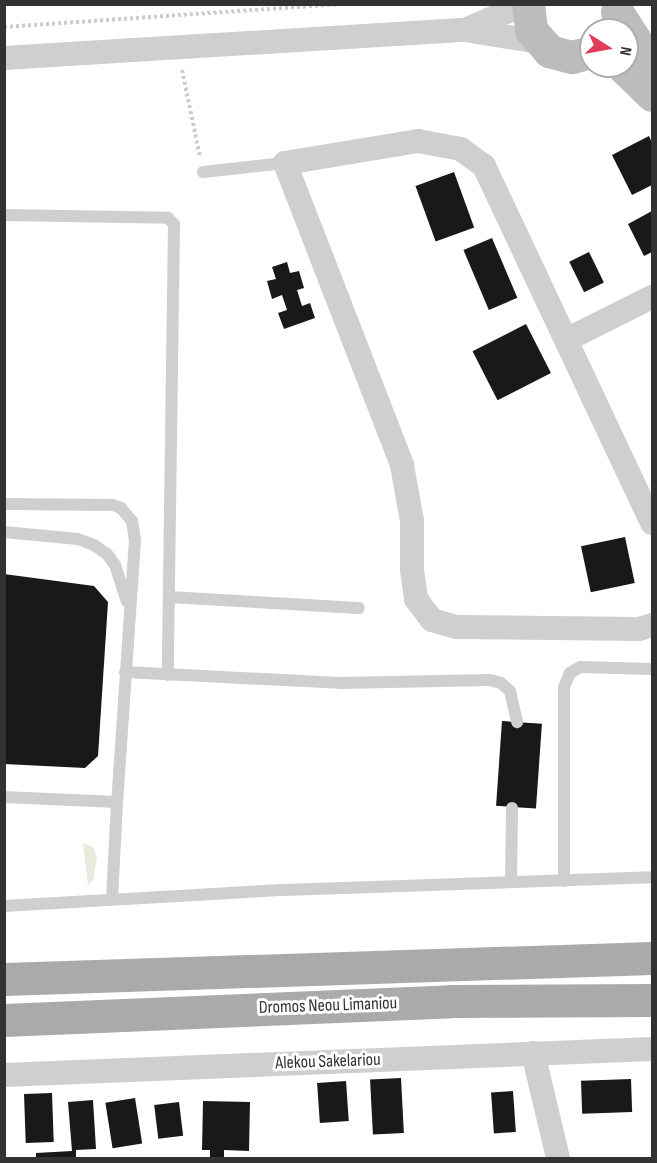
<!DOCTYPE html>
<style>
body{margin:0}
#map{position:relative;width:657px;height:1163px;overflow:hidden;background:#fff;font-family:"Sofia Sans Condensed",sans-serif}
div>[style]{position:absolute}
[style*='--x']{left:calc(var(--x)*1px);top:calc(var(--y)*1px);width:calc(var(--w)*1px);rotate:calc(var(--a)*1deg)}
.green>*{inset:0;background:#e6ebde}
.building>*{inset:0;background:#191919;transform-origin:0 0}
.path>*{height:4px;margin-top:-2px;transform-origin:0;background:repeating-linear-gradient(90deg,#ccc 0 3px,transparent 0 6px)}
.lane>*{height:12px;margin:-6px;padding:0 6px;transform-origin:6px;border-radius:6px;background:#cfcfcf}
.street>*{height:24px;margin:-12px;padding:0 12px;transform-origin:12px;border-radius:12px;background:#cfcfcf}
.secondary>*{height:33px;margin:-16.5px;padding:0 16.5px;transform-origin:16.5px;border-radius:16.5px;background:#bcbcbc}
.primary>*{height:33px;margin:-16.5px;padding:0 16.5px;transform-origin:16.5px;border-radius:16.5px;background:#aaa}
span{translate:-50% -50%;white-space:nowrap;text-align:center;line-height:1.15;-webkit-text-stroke:6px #fff;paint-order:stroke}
.street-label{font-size:18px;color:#323232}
.frame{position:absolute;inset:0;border:6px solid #323232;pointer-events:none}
.north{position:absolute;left:579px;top:18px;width:60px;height:60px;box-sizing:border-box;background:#fff;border:2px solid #adadad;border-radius:50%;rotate:101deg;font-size:16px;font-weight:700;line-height:24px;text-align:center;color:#323232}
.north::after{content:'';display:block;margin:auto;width:21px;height:27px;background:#e03d5b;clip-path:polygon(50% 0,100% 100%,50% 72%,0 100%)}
</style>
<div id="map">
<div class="green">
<div style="clip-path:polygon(83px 843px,93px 847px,97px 858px,93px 880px,88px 885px)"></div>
</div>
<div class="building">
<div style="clip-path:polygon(649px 136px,652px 143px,652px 185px,632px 195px,612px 155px)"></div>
<div style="left:454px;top:172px;width:59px;height:41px;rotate:70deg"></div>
<div style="clip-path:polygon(652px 211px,652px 252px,644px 256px,628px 224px)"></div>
<div style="left:492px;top:238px;width:65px;height:31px;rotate:67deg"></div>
<div style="left:589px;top:252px;width:34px;height:22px;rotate:64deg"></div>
<div style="clip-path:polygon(287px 262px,290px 273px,299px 271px,304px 288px,297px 290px,302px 306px,310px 303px,315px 318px,284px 329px,278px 313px,287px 310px,282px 295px,272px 299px,267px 281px,276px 279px,272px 267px)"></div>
<div style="left:526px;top:324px;width:55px;height:60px;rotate:63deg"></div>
<div style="left:625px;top:537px;width:47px;height:45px;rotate:78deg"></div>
<div style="clip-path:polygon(4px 574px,94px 586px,108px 602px,98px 756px,85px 768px,4px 764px)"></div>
<div style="left:502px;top:721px;width:40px;height:85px;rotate:4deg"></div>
<div style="left:401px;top:1078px;width:55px;height:31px;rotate:87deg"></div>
<div style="left:631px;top:1079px;width:33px;height:50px;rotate:88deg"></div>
<div style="left:346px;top:1081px;width:40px;height:29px;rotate:86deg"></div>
<div style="left:513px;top:1091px;width:41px;height:22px;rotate:86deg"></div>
<div style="left:52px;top:1093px;width:49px;height:28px;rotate:88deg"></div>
<div style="left:135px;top:1098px;width:46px;height:30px;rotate:81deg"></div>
<div style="clip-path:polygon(93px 1100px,96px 1149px,76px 1150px,76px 1158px,36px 1158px,36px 1153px,72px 1151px,68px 1102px)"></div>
<div style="clip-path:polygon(203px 1101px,250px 1102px,249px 1151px,224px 1150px,224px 1158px,210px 1158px,210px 1150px,202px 1150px)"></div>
<div style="left:179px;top:1102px;width:34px;height:25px;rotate:83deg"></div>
</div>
<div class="path">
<div style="--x:4;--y:27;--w:335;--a:-3.9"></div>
<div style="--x:182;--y:70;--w:89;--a:78.3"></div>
</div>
<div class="lane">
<div style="--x:203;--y:172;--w:82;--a:-6.3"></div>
<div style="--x:4;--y:215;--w:164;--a:1"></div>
<div style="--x:168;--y:218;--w:8;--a:45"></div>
<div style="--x:174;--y:224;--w:451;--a:90.8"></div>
<div style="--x:4;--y:504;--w:109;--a:0.5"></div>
<div style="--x:113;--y:505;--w:9;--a:21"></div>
<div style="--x:121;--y:508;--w:17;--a:50"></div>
<div style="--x:132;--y:521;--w:19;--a:81"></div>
<div style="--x:135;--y:540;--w:263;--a:93.9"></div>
<div style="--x:117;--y:802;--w:113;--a:-177.5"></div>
<div style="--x:4;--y:532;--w:74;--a:5.4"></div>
<div style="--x:78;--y:539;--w:17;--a:21"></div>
<div style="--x:94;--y:545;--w:16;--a:35"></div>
<div style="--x:107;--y:554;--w:14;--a:54"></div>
<div style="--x:115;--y:565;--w:38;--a:72"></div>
<div style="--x:169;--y:597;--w:190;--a:3.3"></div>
<div style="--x:125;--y:672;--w:215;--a:2.9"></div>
<div style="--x:340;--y:683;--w:150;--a:-1.1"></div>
<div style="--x:490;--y:680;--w:11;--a:15"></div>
<div style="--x:501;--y:683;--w:12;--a:42"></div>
<div style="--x:510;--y:691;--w:32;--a:77"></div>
<div style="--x:564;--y:881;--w:194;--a:-90"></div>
<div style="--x:564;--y:687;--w:15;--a:-67"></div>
<div style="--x:570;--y:673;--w:12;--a:-31"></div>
<div style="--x:580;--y:667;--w:72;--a:1.6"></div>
<div style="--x:511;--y:882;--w:74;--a:-89.2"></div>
<div style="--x:112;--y:899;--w:97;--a:-87"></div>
<div style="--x:4;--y:906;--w:281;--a:-3.3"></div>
<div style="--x:285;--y:890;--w:367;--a:-2"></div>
</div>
<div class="street">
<div style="--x:465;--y:30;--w:65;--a:-23.4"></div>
<div style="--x:4;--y:58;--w:462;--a:-3.5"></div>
<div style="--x:465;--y:30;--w:75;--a:9.2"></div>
<div style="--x:566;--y:340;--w:96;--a:-26.6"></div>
<div style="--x:652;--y:523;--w:395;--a:-115.2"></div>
<div style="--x:484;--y:166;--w:29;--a:-144"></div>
<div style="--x:461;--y:149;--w:44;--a:-169.5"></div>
<div style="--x:418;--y:141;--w:135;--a:170.6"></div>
<div style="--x:285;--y:163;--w:324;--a:68.8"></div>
<div style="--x:402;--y:465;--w:57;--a:79.9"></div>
<div style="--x:412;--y:521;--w:49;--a:90"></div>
<div style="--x:412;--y:570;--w:29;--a:82"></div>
<div style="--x:416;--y:599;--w:26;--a:53"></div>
<div style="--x:432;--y:620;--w:26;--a:16"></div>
<div style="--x:457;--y:627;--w:182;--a:0.6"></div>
<div style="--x:639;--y:629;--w:14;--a:-17"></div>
<div style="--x:533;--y:1053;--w:108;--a:76.6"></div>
<div style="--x:4;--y:1075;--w:649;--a:-2.3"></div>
</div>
<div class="secondary">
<div style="--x:528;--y:4;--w:26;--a:83"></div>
<div style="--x:531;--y:30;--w:28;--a:49"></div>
<div style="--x:549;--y:51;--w:24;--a:15"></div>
<div style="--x:572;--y:57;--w:20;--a:-15"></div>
<div style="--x:617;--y:12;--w:64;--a:57.1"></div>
<div style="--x:622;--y:66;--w:42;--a:44"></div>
</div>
<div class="primary">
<div style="--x:4;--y:979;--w:648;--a:-1.86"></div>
<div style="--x:4;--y:1020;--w:448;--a:-2.4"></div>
<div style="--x:452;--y:1001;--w:200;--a:-0.3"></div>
</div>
<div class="street-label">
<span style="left:328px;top:1006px;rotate:-2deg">Dromos Neou Limaniou</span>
<span style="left:328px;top:1062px;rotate:-2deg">Alekou Sakelariou</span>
</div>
<div class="frame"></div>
<div class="north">N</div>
</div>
